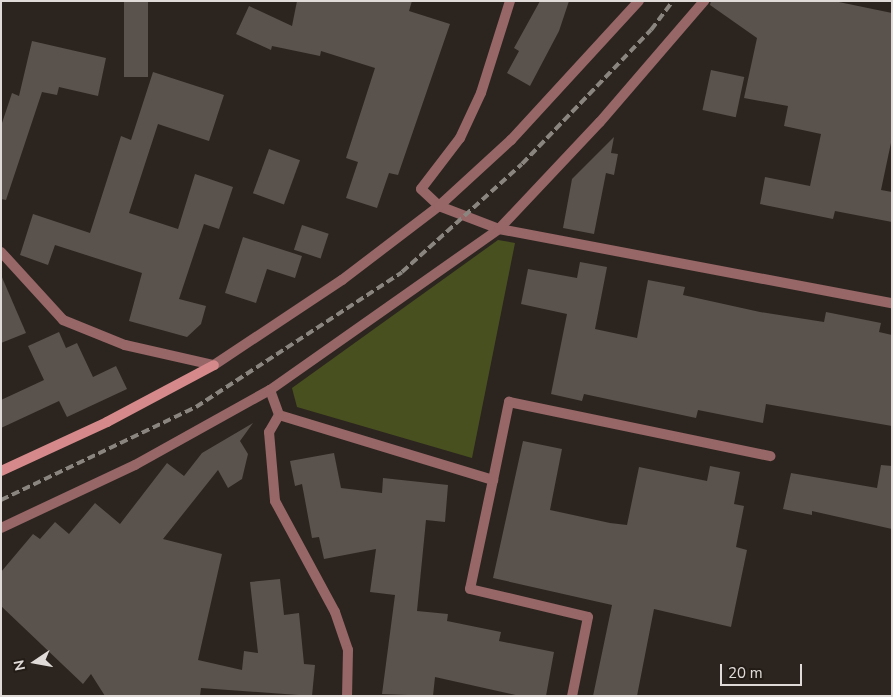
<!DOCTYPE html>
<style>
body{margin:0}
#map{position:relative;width:893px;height:697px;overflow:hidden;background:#2c251f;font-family:"Nunito Sans",sans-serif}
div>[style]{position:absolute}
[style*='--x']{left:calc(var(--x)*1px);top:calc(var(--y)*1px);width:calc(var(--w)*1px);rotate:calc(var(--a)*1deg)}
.green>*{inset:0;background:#495020}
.building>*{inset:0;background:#5a524c;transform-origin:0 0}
.street>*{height:10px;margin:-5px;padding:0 5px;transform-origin:5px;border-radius:5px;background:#976667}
.secondary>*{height:10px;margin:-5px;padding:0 5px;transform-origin:5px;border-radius:5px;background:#d6898b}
.rail>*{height:4px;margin-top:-2px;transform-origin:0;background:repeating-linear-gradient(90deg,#8b8580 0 8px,transparent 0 12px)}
span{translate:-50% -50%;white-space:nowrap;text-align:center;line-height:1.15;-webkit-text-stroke:4px #231c16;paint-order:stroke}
.frame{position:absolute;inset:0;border:2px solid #e0dbd8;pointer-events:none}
.north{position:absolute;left:10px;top:637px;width:50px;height:50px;-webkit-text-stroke:4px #231c16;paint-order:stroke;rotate:258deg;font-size:14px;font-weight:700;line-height:20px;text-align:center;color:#e0dbd8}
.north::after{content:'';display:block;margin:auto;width:18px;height:22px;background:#e0dbd8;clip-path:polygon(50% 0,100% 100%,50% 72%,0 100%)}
.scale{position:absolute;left:720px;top:664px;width:82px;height:22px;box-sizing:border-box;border:2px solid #e0dbd8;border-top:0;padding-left:6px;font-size:15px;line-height:18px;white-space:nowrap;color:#e0dbd8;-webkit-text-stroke:4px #231c16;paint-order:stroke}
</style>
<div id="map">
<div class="green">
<div style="clip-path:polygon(498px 240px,515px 243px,472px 458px,297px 407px,292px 388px)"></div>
</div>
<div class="building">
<div style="left:124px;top:1px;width:24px;height:76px"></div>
<div style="clip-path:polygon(297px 1px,412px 1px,409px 11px,450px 24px,398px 175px,389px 173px,377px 208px,346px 198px,358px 162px,346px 158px,375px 68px,321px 51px,320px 56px,272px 46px,271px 50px,236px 34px,249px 6px,292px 26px)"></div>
<div style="clip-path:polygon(540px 1px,569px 1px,559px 31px,530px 86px,507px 73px,519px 51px,514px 48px)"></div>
<div style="clip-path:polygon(711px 1px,834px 1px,892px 13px,892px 138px,881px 190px,892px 192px,892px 222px,835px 211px,833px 219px,760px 204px,765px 177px,810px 186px,821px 134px,784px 126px,788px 106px,744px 98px,757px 38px,710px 5px)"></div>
<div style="clip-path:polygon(32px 41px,106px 58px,98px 96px,59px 87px,57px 95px,42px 92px,6px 200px,1px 199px,1px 126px,12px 93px,19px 96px)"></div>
<div style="left:711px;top:70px;width:34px;height:41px;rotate:12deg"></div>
<div style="clip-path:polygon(153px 72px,224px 95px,209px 141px,158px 124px,129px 213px,178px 229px,195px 174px,233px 187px,219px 229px,204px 224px,179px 299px,206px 306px,201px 324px,187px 337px,129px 321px,142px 273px,55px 245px,48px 265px,20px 255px,33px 214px,90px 233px,121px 136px,131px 140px)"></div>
<div style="clip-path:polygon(614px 137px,611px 153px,618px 154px,614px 175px,606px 173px,594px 234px,563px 228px,572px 179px)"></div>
<div style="left:269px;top:149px;width:33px;height:47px;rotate:20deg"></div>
<div style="left:302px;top:225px;width:28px;height:26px;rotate:18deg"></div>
<div style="clip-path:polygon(243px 237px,302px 256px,295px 278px,267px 269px,256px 303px,225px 293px)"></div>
<div style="clip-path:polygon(580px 262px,607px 267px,595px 329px,637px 338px,648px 280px,685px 287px,683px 295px,760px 312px,824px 322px,826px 312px,881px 323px,879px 332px,892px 335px,892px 426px,766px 404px,763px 423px,698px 410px,696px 418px,584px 394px,582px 401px,551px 394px,567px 314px,521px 304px,528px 269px,577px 278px)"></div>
<div style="clip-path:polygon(1px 275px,26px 333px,1px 343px)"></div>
<div style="clip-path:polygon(59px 332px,66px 348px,77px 343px,93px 377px,116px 366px,127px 389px,67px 417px,59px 401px,1px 428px,1px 400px,44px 380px,28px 346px)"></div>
<div style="clip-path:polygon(253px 423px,240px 441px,248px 454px,242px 479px,228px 488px,218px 470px,163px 539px,222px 554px,198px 660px,242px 670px,244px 651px,258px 653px,250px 582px,280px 579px,284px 615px,299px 613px,304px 664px,315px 665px,312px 696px,201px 688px,200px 696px,105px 696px,91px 674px,83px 684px,1px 606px,1px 572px,33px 534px,40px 539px,55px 522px,69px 534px,95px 503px,120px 524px,167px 463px,184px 476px,202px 453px)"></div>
<div style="clip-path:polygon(523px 441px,562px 449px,550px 510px,610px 523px,627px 525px,639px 467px,707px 481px,710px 466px,740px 472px,734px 504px,744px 506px,736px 547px,747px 550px,731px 627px,654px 609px,637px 696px,593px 696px,612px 605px,493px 578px)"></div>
<div style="clip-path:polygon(334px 453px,341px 488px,382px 493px,383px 478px,448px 485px,445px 522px,426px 520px,417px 611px,448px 614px,447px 621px,501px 632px,499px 641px,554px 652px,546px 696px,520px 696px,435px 677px,433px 696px,382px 694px,395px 595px,370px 592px,376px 549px,324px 559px,319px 537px,312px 538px,302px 484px,295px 486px,290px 461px)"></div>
<div style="clip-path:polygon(881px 465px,892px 466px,892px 529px,812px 511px,812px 515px,783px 509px,791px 473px,877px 488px)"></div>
</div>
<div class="street">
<div style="--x:510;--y:1;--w:96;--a:107.5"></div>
<div style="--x:481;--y:93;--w:50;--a:115"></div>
<div style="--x:460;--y:138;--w:64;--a:127.4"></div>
<div style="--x:421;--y:189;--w:25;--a:43"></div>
<div style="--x:439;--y:206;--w:64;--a:21"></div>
<div style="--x:499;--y:229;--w:400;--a:10.7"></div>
<div style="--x:1;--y:252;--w:92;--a:47.6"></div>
<div style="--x:63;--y:320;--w:67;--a:22"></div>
<div style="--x:125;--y:345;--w:91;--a:12.7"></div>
<div style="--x:214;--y:365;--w:154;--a:-33.6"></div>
<div style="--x:342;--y:280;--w:122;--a:-37.3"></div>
<div style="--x:439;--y:206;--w:98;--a:-42.5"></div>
<div style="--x:511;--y:140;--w:189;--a:-47.4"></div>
<div style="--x:270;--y:390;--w:27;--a:70"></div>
<div style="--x:279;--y:415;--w:20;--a:120"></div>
<div style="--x:269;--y:432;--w:69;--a:85"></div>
<div style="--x:275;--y:501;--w:126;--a:61.6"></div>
<div style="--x:335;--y:612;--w:40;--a:71.1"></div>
<div style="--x:348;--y:650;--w:46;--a:91.2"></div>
<div style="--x:279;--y:415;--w:224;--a:16.9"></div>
<div style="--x:493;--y:480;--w:111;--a:101.9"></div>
<div style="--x:470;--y:589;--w:121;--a:13.3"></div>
<div style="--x:588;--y:617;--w:81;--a:101.4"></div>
<div style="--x:493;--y:480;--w:80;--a:-78.4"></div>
<div style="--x:509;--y:402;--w:267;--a:11.7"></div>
<div style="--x:1;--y:528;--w:148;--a:-25.2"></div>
<div style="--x:135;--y:465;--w:154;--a:-29.1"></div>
<div style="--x:270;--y:390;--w:280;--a:-35.1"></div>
<div style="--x:499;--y:229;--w:147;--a:-46.7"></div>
<div style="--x:600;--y:122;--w:160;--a:-49.3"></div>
</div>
<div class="secondary">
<div style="--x:1;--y:471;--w:117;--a:-24.8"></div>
<div style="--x:107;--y:422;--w:121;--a:-28"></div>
</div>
<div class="rail">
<div style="--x:1;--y:500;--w:216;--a:-25.5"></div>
<div style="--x:196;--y:407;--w:246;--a:-33.2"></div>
<div style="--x:402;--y:272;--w:161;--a:-42"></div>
<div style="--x:522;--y:164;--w:186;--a:-46.1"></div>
<div style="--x:651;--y:30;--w:36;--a:-53"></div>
</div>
<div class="frame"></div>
<div class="north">N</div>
<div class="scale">20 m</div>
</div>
